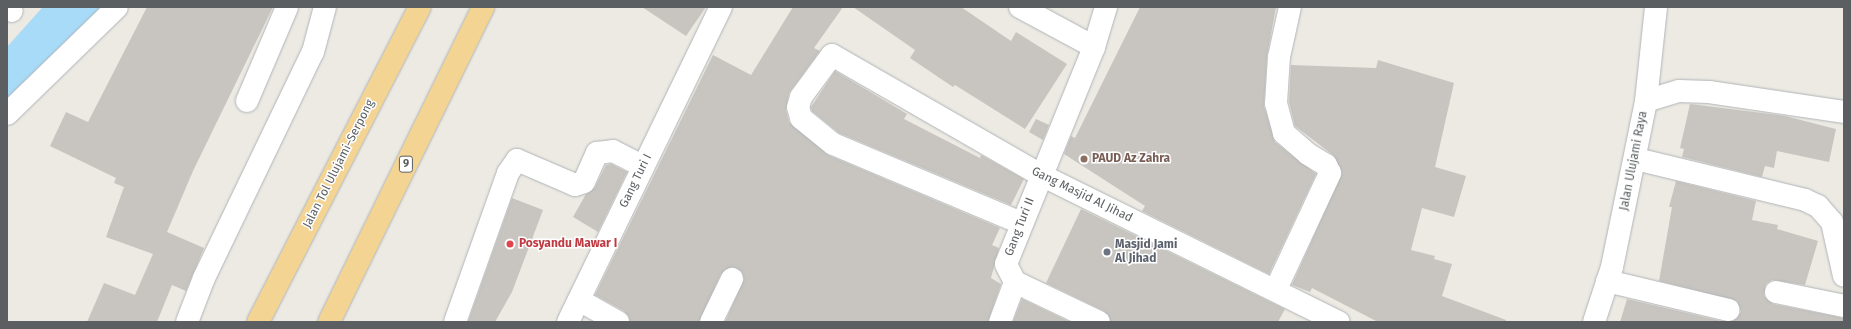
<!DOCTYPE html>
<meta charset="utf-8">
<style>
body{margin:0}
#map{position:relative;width:1851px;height:329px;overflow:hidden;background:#eceae3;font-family:"Fira Sans",sans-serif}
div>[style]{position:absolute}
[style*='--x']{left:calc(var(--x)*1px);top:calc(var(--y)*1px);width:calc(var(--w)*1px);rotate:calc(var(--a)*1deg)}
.river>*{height:51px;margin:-25.5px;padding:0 25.5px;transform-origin:25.5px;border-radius:25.5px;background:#a7dbf8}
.building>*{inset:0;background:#c8c5c0}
.roads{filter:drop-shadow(0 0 1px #b0b4b7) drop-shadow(0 0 1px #b0b4b7)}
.minor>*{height:22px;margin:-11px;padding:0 11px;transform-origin:11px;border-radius:11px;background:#fff}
.tertiary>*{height:22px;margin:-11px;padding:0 11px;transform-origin:11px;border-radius:11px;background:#fff}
.motorway>*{height:22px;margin:-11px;padding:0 11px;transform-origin:11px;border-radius:11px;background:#f4d492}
.dots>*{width:11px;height:11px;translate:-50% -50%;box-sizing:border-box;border:2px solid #fff;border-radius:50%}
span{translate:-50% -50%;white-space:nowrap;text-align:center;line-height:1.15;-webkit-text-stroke:3px #fff;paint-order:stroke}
.shield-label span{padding:1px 3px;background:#fff;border:1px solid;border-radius:3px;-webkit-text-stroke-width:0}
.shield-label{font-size:11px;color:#5b5f62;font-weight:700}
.education-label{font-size:12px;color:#785e54;font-weight:700}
.left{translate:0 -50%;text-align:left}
.street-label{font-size:12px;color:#5b5f62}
.health-label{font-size:12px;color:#be3a42;font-weight:700}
.worship-label{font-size:12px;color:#5b616d;font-weight:700}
.frame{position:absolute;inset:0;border:8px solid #5b5f62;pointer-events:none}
</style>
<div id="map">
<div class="river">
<div style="--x:7;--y:84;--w:103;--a:-48.1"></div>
</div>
<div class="building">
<div style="clip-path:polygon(147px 7px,273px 7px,193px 171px,167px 232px,204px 248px,186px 291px,172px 285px,157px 322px,87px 322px,104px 283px,135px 295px,153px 254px,106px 237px,124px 187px,114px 183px,116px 178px,50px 146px,66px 112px,88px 122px)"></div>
<div style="clip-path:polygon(642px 7px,706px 7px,686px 36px)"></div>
<div style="clip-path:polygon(793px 7px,843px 7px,814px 48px,820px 51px,789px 93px,786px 110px,789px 122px,828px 155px,1000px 228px,992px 245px,999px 248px,991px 278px,1001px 284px,988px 322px,725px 322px,744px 279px,742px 272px,732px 267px,721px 274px,699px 322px,630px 322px,624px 311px,595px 295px,713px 55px,751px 75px)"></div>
<div style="clip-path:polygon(853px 7px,961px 7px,1011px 41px,1016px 32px,1067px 64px,1025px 129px,955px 85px,953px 87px,910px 58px,915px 50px)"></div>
<div style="clip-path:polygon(1140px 7px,1276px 7px,1267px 56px,1264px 106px,1275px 142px,1316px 174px,1269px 274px,1142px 211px,1145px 206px,1064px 154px,1071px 136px,1075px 138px)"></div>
<div style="clip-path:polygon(1378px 60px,1454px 83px,1435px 167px,1466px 176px,1454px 217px,1422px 208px,1411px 250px,1435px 256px,1434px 259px,1452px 264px,1442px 296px,1506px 320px,1506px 322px,1378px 322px,1312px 288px,1310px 292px,1292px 285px,1342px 173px,1333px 155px,1295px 126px,1289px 102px,1291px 65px,1376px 68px)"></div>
<div style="clip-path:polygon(835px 71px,907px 114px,904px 119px,980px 158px,981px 155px,1024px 179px,1011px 205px,839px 133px,812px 111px,811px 107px)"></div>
<div style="clip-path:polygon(1690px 104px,1785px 116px,1836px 129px,1829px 162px,1777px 151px,1774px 168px,1765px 166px,1762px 177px,1682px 157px,1684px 149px,1680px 148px)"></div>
<div style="clip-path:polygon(1036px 119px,1049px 125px,1043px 140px,1029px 132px)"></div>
<div style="clip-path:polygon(611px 164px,627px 172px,598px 232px,573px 217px,586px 194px,595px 187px,606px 165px)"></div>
<div style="clip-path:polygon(1676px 181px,1756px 201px,1752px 220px,1778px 225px,1777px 229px,1818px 241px,1805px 285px,1772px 280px,1766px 284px,1764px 296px,1773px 304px,1844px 318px,1844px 322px,1732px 322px,1741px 312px,1737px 301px,1659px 281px,1672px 207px,1669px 207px)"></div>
<div style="clip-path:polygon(512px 198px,543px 210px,512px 292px,495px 322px,468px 322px)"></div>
<div style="clip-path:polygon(1081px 209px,1285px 309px,1278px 322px,1111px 322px,1104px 311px,1046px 283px)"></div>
<div style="clip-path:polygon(1022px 299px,1070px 322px,1013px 322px)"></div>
<div style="clip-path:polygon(1627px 299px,1725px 322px,1620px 322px)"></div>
</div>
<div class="roads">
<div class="minor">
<div style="--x:1020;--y:7;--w:84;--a:28.4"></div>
<div style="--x:7;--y:9;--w:5;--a:22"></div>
<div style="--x:247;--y:101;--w:102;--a:-66.9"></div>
<div style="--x:1646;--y:101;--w:95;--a:-83.9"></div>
<div style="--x:7;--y:114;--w:153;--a:-44.2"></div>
<div style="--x:1636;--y:159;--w:174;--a:13.6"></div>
<div style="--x:1805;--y:200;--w:14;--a:25"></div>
<div style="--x:1818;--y:206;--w:21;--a:49"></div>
<div style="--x:1832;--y:222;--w:55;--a:77.5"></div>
<div style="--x:1021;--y:223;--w:204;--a:-157.2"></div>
<div style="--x:833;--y:144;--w:41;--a:-140.9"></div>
<div style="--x:801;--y:118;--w:11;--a:-105"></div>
<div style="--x:798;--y:107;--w:10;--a:-73"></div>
<div style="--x:801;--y:97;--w:52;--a:-53.6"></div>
<div style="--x:832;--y:55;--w:241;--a:29.9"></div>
<div style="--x:1041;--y:175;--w:332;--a:26.3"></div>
<div style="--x:1607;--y:281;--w:125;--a:13.4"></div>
<div style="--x:1015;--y:282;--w:93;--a:25.5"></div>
<div style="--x:1276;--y:289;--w:128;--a:-65"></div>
<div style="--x:1330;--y:173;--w:9;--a:-117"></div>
<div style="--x:1326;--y:165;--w:21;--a:-149"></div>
<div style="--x:1308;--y:154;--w:32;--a:-139"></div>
<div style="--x:1284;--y:133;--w:31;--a:-105"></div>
<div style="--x:1276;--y:103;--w:46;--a:-86.3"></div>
<div style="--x:1279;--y:57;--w:51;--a:-77.6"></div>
<div style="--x:1776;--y:292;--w:69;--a:11.6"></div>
<div style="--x:579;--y:300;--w:45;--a:29.4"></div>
<div style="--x:187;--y:322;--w:47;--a:-68.9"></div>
<div style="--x:204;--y:278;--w:251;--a:-64.3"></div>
<div style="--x:313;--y:52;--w:47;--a:-75.1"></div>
<div style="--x:455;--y:322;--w:158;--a:-70.4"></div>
<div style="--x:508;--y:173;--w:16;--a:-55"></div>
<div style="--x:517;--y:160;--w:63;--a:23.3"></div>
<div style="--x:575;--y:185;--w:9;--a:-18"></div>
<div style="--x:584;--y:182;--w:32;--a:-66"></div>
<div style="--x:597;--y:153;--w:16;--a:-7"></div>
<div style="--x:613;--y:151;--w:34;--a:27"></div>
<div style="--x:568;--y:322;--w:350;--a:-64.1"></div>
<div style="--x:711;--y:322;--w:48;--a:-64"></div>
<div style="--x:1000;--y:322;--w:43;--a:-69.4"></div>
<div style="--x:1015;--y:282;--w:20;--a:-117"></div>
<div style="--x:1006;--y:264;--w:234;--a:-67.9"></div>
<div style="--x:1094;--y:47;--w:42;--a:-73.3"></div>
</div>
<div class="tertiary">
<div style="--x:1594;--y:322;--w:58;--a:-71.9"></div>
<div style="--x:1612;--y:267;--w:169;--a:-78.4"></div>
<div style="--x:1646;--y:101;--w:34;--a:-17"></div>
<div style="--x:1679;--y:91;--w:30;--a:2"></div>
<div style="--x:1709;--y:92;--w:136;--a:8.4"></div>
</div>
<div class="motorway">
<div style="--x:258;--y:322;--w:354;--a:-62.8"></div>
<div style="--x:329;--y:322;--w:351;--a:-63.9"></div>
</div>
</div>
<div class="dots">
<div style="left:1084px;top:159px;background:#8d6e63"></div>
<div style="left:510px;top:244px;background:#e0444e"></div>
<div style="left:1107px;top:252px;background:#6b7280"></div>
</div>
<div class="shield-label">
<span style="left:406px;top:164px">9</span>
</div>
<div class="education-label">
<span class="left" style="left:1092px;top:159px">PAUD Az Zahra</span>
</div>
<div class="street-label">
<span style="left:1634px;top:161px;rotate:-79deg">Jalan Ulujami Raya</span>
<span style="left:339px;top:164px;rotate:-63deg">Jalan Tol Ulujami–Serpong</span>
<span style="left:636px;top:181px;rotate:-64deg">Gang Turi I</span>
<span style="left:1082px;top:195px;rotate:26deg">Gang Masjid Al Jihad</span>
<span style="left:1020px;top:227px;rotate:-69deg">Gang Turi II</span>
</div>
<div class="health-label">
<span class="left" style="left:519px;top:244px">Posyandu Mawar I</span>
</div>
<div class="worship-label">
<span class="left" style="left:1115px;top:252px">Masjid Jami<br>Al Jihad</span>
</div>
<div class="frame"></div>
</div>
